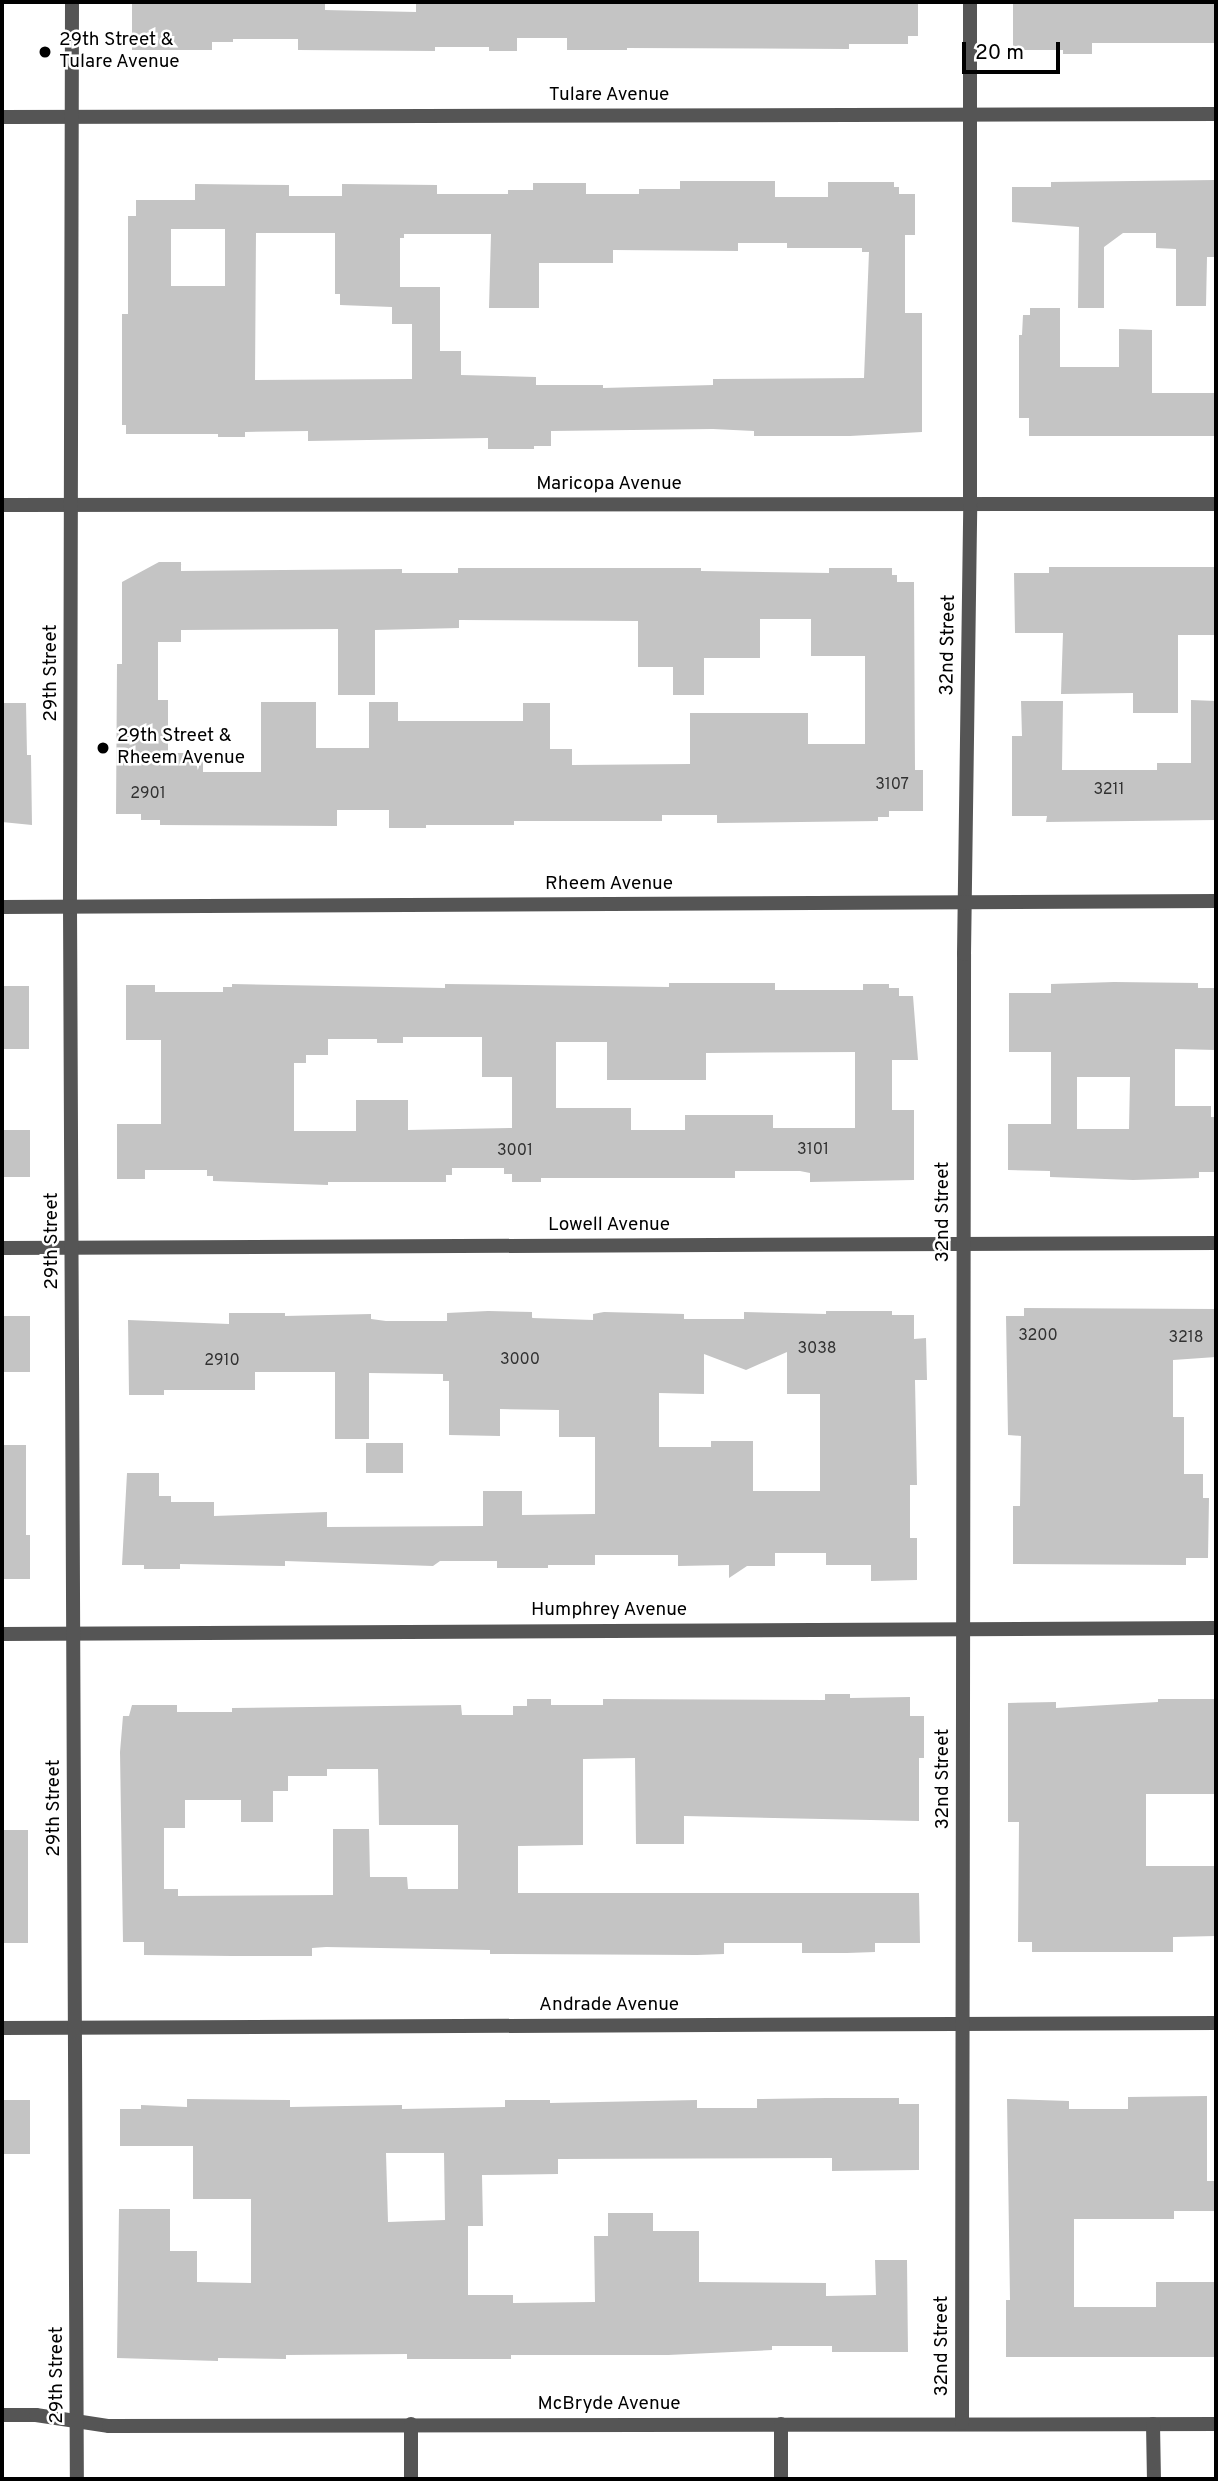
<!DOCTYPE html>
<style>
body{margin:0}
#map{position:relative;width:1218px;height:2481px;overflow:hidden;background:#fff;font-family:Overpass,sans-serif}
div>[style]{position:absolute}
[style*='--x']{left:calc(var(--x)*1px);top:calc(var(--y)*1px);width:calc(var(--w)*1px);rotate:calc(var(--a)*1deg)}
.building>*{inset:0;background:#c4c4c4;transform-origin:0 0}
.minor>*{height:14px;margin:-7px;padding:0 7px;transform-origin:7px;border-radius:7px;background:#555}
.tertiary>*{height:14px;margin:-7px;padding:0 7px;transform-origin:7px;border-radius:7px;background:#555}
.dots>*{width:19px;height:19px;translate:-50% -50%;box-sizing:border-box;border:4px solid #fff;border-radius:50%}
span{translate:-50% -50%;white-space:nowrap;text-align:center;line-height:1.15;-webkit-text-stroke:5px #fff;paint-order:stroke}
.number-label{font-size:16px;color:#313131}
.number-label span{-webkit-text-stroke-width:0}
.poi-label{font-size:19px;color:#000}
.left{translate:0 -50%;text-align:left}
.street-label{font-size:19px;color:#000}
.frame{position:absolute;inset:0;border:4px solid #000;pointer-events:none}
.scale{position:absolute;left:962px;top:42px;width:98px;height:32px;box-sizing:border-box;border:4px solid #000;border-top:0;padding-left:9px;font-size:21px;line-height:24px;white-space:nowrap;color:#000;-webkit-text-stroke:5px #fff;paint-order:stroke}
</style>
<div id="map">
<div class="building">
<div style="clip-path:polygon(132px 2px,325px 2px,325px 10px,416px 12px,416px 2px,918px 2px,918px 36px,908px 36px,908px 44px,849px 44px,849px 49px,627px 48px,627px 50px,567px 50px,567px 38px,517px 38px,517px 51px,489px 51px,489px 47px,435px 47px,435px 51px,298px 50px,298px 39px,233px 39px,233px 42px,212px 42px,212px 50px,132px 50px)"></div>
<div style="clip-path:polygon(1013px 2px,1216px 2px,1216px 43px,1092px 43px,1092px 54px,1063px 54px,1063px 50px,1013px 50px)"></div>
<div style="clip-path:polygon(1216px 180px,1216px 257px,1207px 257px,1206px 306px,1176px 306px,1176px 249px,1156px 248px,1156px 233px,1123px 233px,1104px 247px,1104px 308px,1078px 308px,1079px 227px,1012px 222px,1012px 187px,1051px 187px,1051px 182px)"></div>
<div style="clip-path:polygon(evenodd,680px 181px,775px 181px,775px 197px,828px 197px,828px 182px,894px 182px,894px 187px,899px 187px,899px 194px,915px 194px,915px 235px,905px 235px,905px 313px,922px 313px,922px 432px,850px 436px,754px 436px,754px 431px,713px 429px,551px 431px,551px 446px,534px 446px,534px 449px,488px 449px,488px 438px,308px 441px,308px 431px,245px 432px,245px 437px,218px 437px,218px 434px,126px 434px,126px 425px,122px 425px,122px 314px,128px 314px,128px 216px,136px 216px,136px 200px,195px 200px,195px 184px,289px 185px,289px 196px,342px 196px,342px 184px,437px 185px,437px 194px,508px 194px,508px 190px,533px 190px,533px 183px,586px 183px,586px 194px,639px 194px,639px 189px,680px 189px,680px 181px,171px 229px,225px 229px,225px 286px,171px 286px,171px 229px,680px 181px,256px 233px,335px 233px,335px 294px,340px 294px,340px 305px,392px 307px,392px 324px,412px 324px,412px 379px,255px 380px,256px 233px,680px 181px,404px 234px,491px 234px,489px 308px,539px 308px,539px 263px,613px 263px,613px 250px,738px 251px,738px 243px,787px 243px,787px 248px,862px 248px,862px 252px,869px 252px,864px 378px,713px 379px,713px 385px,603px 388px,603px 385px,536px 385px,536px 377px,461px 375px,461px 351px,440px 351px,440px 287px,400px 287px,400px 238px,404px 238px,404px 234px)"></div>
<div style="clip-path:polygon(1030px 308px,1060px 308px,1060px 367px,1119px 367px,1119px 329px,1152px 330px,1152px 393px,1215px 393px,1214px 436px,1029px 436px,1029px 418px,1019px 418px,1019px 335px,1022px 335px,1023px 315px,1030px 315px)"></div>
<div style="clip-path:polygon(evenodd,159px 562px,181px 562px,181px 571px,402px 569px,402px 573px,458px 573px,458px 568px,701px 568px,701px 571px,829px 573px,829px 568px,892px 568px,892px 575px,897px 575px,897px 582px,914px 582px,915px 770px,923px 770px,923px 811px,889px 811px,889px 817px,878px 817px,878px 821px,717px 823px,717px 815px,662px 815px,662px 821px,514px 821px,514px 825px,426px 825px,426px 828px,389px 828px,389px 810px,337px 810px,337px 826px,160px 825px,160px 820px,141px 820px,141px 814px,116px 814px,117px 664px,122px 664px,122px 582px,159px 562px,760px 619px,811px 619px,811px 656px,865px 656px,865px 744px,808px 744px,808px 713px,690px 713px,690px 764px,572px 765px,572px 749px,550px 749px,550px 703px,523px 703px,523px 721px,398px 721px,398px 702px,369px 702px,369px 748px,316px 748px,316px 702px,261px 702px,261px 772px,203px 772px,203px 753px,168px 753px,168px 700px,158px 700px,158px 642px,181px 642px,181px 630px,338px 629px,338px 695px,375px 695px,375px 630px,459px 628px,459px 620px,638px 621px,638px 667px,673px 667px,673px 695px,704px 695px,704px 658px,760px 658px,760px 619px)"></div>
<div style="clip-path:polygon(1049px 567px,1215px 567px,1216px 635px,1178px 635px,1178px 713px,1133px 713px,1133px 693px,1061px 694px,1063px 633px,1015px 633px,1014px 573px,1049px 573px)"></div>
<div style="clip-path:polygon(1191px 700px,1216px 701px,1216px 820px,1046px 822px,1047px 816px,1012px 816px,1012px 736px,1022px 736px,1021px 701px,1063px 701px,1062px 770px,1157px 770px,1157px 763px,1191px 763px)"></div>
<div style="clip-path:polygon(2px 703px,26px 703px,27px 755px,31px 755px,32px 825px,2px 822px)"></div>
<div style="clip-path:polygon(evenodd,1114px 982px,1198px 983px,1198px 988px,1216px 988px,1216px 1050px,1175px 1049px,1175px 1106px,1211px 1106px,1211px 1117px,1216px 1117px,1216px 1172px,1199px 1172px,1199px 1178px,1133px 1180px,1050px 1177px,1050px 1171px,1008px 1170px,1008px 1124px,1051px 1124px,1051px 1052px,1009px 1052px,1009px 993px,1051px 993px,1051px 984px,1114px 982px,1077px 1077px,1130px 1077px,1129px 1129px,1077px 1129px,1077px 1077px)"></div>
<div style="clip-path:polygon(evenodd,669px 983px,775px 983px,775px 990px,863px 990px,863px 984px,889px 984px,889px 988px,899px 988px,899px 996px,913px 996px,918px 1060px,892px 1060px,892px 1110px,914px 1110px,914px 1180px,810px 1182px,810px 1173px,800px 1171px,735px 1171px,735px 1178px,541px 1178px,541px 1182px,512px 1182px,512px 1174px,504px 1174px,504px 1168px,452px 1168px,452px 1175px,446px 1175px,446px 1182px,328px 1182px,328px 1185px,213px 1181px,213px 1176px,207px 1176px,207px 1170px,145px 1170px,145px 1179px,117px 1179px,117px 1124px,161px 1124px,161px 1040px,126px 1040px,126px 985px,155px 985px,155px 992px,223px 992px,223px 987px,232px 987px,232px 984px,445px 988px,445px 984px,669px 987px,669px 983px,403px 1037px,482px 1037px,482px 1077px,512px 1077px,512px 1128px,408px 1130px,408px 1100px,356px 1100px,356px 1131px,294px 1131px,294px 1063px,306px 1063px,306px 1055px,328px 1055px,328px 1039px,377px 1039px,377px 1043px,403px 1043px,403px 1037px,669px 983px,556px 1042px,607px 1042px,607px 1080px,706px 1080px,706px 1053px,855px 1052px,855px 1128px,773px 1128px,773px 1115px,685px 1115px,685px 1130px,631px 1130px,631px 1108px,556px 1108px,556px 1042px)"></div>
<div style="left:2px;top:986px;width:27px;height:63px"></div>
<div style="left:2px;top:1130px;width:28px;height:47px"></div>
<div style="clip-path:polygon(1024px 1308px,1216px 1309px,1216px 1357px,1173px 1360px,1173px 1417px,1184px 1417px,1184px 1474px,1203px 1474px,1203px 1498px,1209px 1498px,1208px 1558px,1186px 1558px,1186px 1565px,1013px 1564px,1013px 1506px,1020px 1506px,1021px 1436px,1008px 1435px,1006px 1316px,1024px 1316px)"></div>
<div style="clip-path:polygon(evenodd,488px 1311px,532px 1312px,532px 1318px,593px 1320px,593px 1314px,604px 1312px,684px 1314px,684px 1319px,744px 1319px,744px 1312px,826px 1314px,826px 1311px,892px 1311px,892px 1315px,914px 1315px,914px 1339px,926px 1338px,927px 1380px,915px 1380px,917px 1485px,910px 1485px,910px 1538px,917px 1538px,917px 1580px,871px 1581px,871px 1565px,826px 1565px,826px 1553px,775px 1553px,775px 1566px,747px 1566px,729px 1578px,729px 1565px,678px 1566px,678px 1555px,595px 1555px,595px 1565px,548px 1565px,548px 1568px,497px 1568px,497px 1561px,440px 1561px,433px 1566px,285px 1561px,285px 1566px,180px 1564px,180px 1569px,144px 1569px,144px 1565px,122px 1565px,127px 1473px,159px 1473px,159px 1496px,171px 1496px,171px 1502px,214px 1502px,214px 1516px,327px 1512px,327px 1527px,483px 1526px,483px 1491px,522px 1491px,522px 1515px,595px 1514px,595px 1437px,559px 1437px,559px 1410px,500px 1409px,500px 1436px,449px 1435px,449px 1381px,443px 1381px,443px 1374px,369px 1373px,369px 1439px,335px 1439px,335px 1372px,255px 1372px,255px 1390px,164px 1390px,164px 1395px,129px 1395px,128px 1320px,229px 1324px,229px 1313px,285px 1313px,285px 1316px,371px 1314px,371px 1319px,386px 1321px,447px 1321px,447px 1313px,488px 1311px,787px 1352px,787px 1394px,820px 1394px,820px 1491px,753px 1491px,753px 1441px,711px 1441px,711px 1447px,659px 1447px,659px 1393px,704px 1394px,704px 1354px,746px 1370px,787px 1352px)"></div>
<div style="left:3px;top:1316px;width:27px;height:56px"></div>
<div style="left:366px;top:1443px;width:37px;height:30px"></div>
<div style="clip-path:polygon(2px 1445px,26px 1445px,26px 1535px,30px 1535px,30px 1579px,2px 1579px)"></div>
<div style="clip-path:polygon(evenodd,825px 1694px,850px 1694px,850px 1698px,910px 1697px,910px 1716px,924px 1716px,924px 1758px,919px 1758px,919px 1821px,684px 1816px,684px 1844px,636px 1844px,635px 1758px,583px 1759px,583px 1845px,518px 1846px,518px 1893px,919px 1893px,920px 1943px,875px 1943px,875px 1952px,847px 1953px,802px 1953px,802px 1943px,724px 1943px,724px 1954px,697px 1955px,490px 1954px,490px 1950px,326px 1947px,312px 1948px,312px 1956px,232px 1956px,144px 1955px,144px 1942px,123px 1942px,120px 1752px,123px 1716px,129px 1716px,132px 1705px,177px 1705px,177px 1712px,232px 1712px,232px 1708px,461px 1705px,462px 1715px,513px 1715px,513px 1706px,527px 1706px,527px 1699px,551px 1699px,551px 1705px,603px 1705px,603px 1699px,825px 1700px,825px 1694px,327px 1769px,378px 1769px,379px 1825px,458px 1825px,458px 1889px,408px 1889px,407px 1877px,370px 1877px,369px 1829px,333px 1829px,333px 1895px,178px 1896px,178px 1889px,164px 1889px,164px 1828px,185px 1828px,185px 1800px,241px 1800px,241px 1822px,273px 1822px,273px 1791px,288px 1791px,288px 1776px,327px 1776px,327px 1769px)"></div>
<div style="clip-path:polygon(1158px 1699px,1216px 1699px,1216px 1794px,1146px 1794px,1146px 1866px,1216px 1866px,1216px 1936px,1173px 1937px,1173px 1952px,1032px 1952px,1032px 1942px,1018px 1942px,1019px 1822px,1008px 1822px,1008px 1703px,1056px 1702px,1056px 1708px,1158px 1702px)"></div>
<div style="left:2px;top:1830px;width:26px;height:113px"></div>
<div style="clip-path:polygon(1207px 2096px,1207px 2181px,1216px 2181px,1216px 2211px,1174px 2211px,1174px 2219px,1074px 2219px,1074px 2307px,1156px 2307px,1156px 2282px,1216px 2282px,1216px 2357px,1006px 2357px,1006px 2300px,1010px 2300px,1007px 2099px,1069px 2101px,1069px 2109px,1128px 2109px,1128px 2097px)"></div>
<div style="clip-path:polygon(evenodd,826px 2098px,899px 2098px,899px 2104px,919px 2104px,919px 2170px,832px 2171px,832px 2158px,558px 2159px,558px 2174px,482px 2175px,483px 2226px,468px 2226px,468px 2295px,513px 2295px,513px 2303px,595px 2302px,594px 2236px,608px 2236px,608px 2213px,653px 2213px,653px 2231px,699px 2231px,699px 2282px,826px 2283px,826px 2296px,876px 2295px,875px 2260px,907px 2260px,908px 2352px,832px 2352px,832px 2346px,772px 2346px,772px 2350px,668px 2355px,511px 2355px,511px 2359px,407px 2359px,407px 2354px,286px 2355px,286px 2359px,218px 2358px,218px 2361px,117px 2358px,119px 2209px,170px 2209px,170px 2251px,197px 2251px,197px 2282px,251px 2283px,251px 2199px,193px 2199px,193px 2146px,120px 2146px,120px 2109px,141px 2109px,141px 2105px,187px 2107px,187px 2099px,290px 2100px,290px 2107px,402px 2105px,402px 2109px,505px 2107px,505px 2100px,550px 2100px,550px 2103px,697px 2100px,697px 2108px,757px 2108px,757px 2099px,826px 2098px,386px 2153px,444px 2153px,445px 2220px,388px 2222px,386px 2153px)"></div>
<div style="left:2px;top:2100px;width:28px;height:54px"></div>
</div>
<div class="minor">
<div style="--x:2;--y:117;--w:1214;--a:-0.14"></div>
<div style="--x:2;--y:505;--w:1214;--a:-0.05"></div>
<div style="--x:2;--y:1248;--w:1214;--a:-0.24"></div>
<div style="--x:2;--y:1634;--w:1214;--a:-0.28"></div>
<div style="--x:2;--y:2028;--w:1214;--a:-0.24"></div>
<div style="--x:2;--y:2415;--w:34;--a:0"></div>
<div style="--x:36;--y:2415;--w:74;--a:8.6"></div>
<div style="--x:109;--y:2426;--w:1107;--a:-0.1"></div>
<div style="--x:962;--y:2423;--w:1469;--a:-89.92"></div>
<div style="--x:964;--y:954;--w:450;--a:-89.2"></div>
<div style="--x:970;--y:504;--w:502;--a:-90"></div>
<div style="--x:411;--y:2424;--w:55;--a:90"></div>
<div style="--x:781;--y:2424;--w:55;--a:90"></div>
<div style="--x:1153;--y:2424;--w:55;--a:89"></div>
</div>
<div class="tertiary">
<div style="--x:72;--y:2;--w:904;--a:90.13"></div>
<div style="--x:70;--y:906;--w:1573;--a:89.75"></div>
<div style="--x:2;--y:907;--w:1214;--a:-0.28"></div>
</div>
<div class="dots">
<div style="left:45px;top:52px;background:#000"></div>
<div style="left:103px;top:748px;background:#000"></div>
</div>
<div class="number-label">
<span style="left:892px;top:785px">3107</span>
<span style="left:1109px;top:790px">3211</span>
<span style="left:148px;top:794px">2901</span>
<span style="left:813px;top:1150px">3101</span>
<span style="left:515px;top:1151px">3001</span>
<span style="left:1038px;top:1336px">3200</span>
<span style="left:1186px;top:1338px">3218</span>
<span style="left:817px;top:1349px">3038</span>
<span style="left:520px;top:1360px">3000</span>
<span style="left:222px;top:1361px">2910</span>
</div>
<div class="poi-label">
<span class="left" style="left:59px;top:52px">29th Street &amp;<br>Tulare Avenue</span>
<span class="left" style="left:117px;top:748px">29th Street &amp;<br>Rheem Avenue</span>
</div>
<div class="street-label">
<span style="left:609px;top:96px">Tulare Avenue</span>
<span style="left:609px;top:485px">Maricopa Avenue</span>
<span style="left:949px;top:645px;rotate:-89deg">32nd Street</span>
<span style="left:52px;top:673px;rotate:-90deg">29th Street</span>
<span style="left:609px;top:885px">Rheem Avenue</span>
<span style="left:944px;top:1212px;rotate:-90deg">32nd Street</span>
<span style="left:609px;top:1226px">Lowell Avenue</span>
<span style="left:53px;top:1241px;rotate:-90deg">29th Street</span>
<span style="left:609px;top:1611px">Humphrey Avenue</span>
<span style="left:944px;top:1779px;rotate:-90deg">32nd Street</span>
<span style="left:55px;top:1808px;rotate:-90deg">29th Street</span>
<span style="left:609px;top:2006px">Andrade Avenue</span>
<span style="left:943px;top:2346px;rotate:-90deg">32nd Street</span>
<span style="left:58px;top:2375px;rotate:-90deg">29th Street</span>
<span style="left:609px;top:2405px">McBryde Avenue</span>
</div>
<div class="frame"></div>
<div class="scale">20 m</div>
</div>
